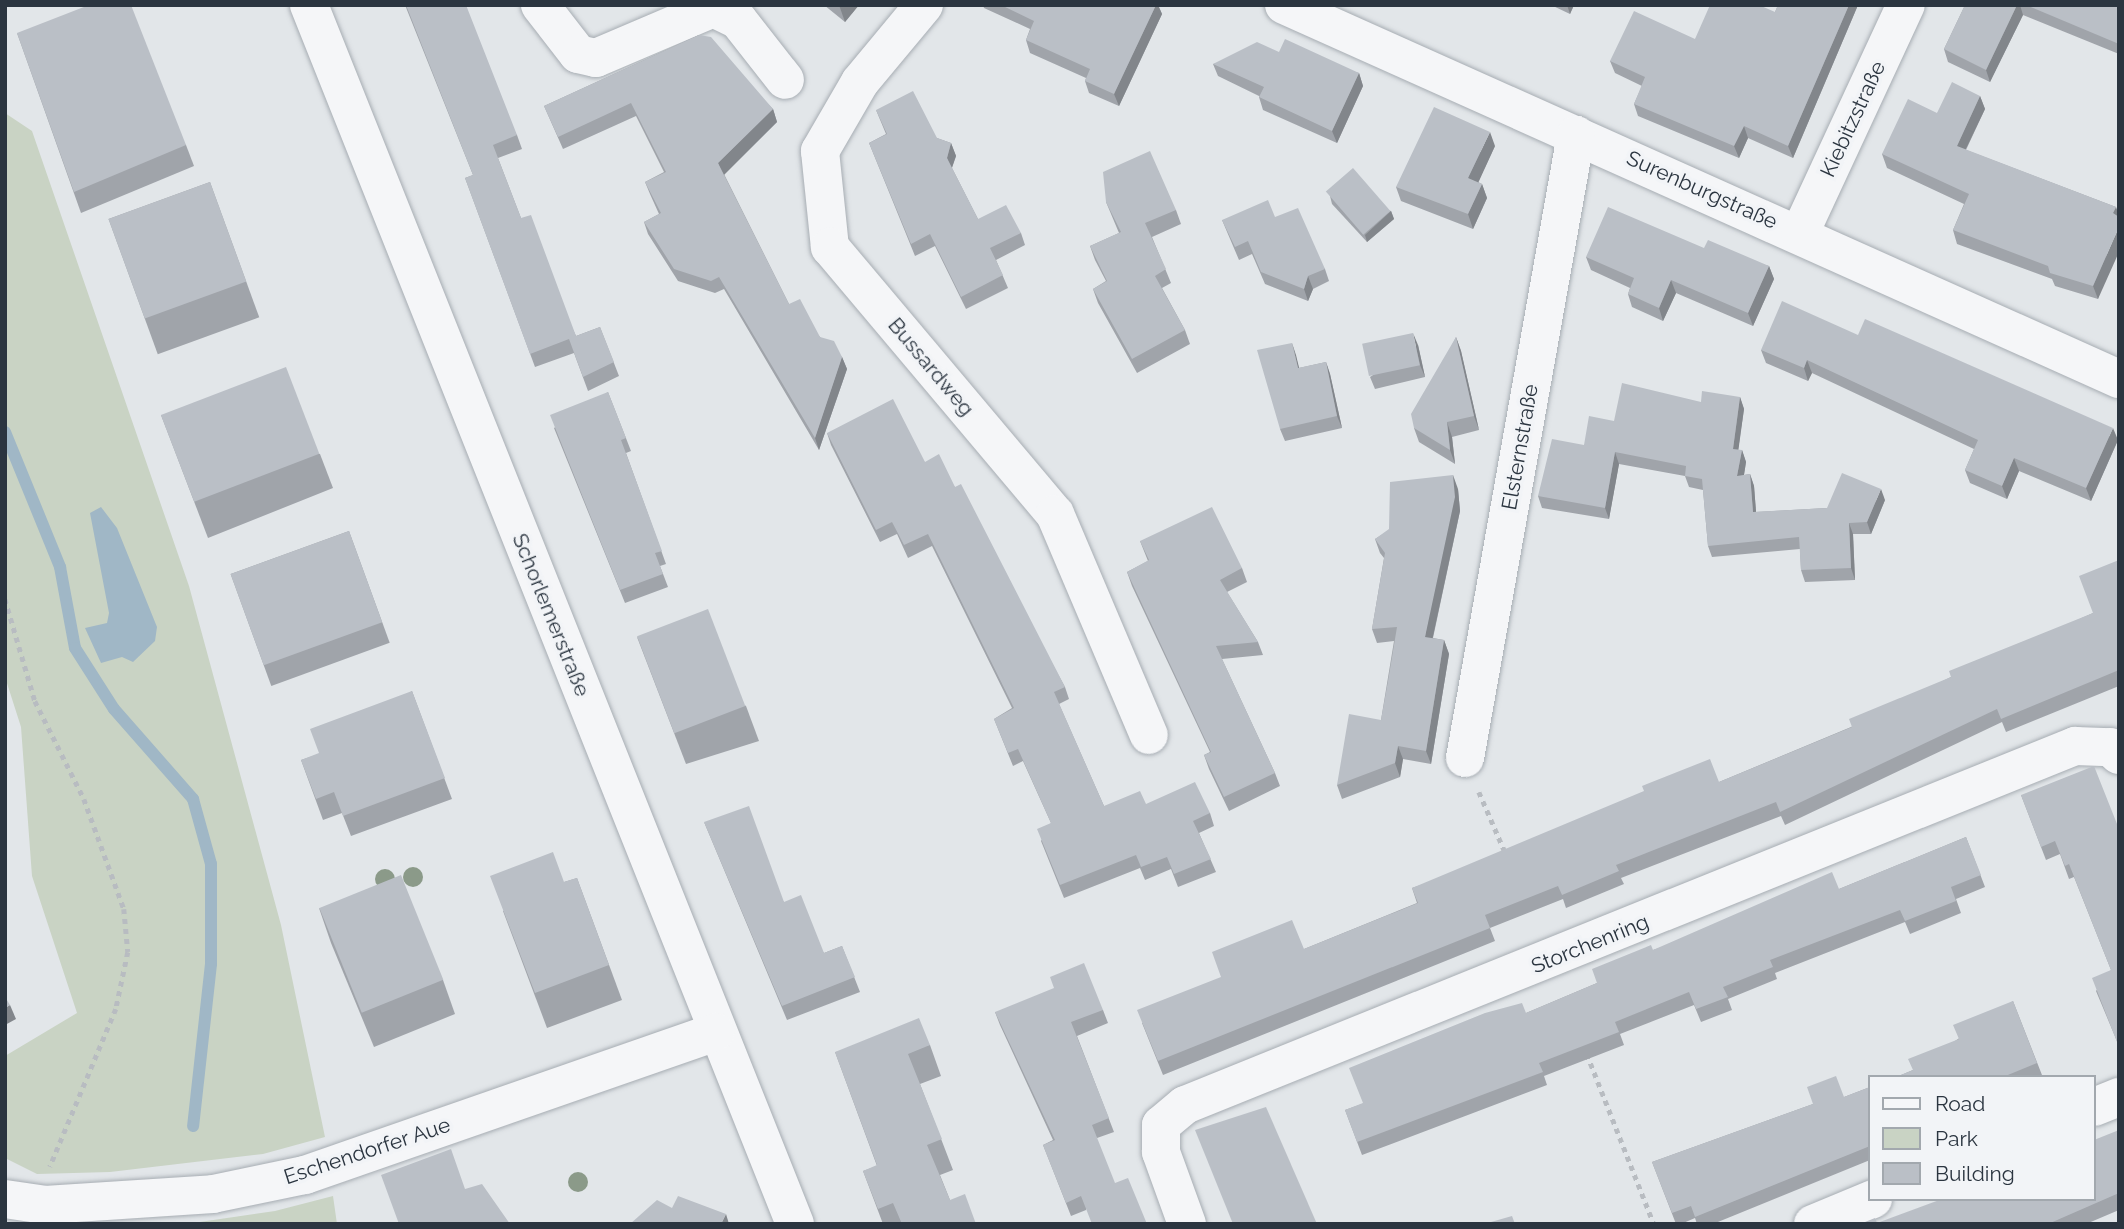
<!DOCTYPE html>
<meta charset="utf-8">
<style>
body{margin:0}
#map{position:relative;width:2124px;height:1229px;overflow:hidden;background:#e2e6e9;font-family:Raleway,sans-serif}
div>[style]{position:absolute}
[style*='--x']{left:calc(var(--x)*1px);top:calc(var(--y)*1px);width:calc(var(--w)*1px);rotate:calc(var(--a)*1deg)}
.green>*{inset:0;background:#c9d3c4}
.water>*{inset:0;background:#a0b7c6}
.stream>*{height:12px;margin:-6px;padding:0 6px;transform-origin:6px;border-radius:6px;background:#a0b7c6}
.path>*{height:4.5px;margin-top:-2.25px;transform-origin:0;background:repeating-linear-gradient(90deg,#b8bcc1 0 5px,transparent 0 10px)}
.roads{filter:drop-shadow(0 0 2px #a7adb3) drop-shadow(0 0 2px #a7adb3)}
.minor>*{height:38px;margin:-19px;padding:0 19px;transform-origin:19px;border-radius:19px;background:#f5f6f8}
.trees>*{width:20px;height:20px;margin:-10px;border-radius:50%;background:#8b9a89}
.wall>*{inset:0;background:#a0a4aa;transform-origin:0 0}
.shaded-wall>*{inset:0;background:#82868b}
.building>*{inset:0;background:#babfc6;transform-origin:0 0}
span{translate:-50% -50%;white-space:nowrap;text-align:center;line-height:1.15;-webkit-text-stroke:7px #f2f4f7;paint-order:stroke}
.street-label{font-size:21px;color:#2b3540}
.frame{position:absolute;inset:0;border:7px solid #2b3540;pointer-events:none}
.legend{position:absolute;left:1868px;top:1075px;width:228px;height:126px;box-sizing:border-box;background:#f2f4f7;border:2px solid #a2a8ae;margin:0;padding:9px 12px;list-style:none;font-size:21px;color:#2b3540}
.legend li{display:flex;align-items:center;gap:14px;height:35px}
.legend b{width:35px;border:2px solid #a2a8ae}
</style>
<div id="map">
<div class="green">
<div style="clip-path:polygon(5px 113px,32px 131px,189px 586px,281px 925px,325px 1137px,263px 1154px,110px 1172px,37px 1174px,5px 1158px,5px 1056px,77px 1013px,32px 876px,21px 727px,5px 677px)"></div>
<div style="clip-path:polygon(333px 1196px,337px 1224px,186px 1224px,275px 1211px)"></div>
</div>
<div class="water">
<div style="clip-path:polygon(101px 507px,117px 528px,157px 627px,155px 641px,133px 662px,122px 657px,101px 663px,85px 628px,107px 623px,109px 613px,90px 513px)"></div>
</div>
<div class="stream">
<div style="--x:5;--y:432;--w:146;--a:67.8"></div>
<div style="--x:60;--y:567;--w:82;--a:79.5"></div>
<div style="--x:75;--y:648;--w:72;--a:57.4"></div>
<div style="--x:114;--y:709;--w:120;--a:48.7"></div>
<div style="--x:193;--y:799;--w:67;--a:74.5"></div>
<div style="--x:211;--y:864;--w:100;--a:90"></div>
<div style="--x:211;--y:964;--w:163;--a:96.3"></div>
</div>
<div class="path">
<div style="--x:5;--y:599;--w:106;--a:73.6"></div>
<div style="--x:35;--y:701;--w:110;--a:63.4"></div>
<div style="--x:84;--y:799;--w:117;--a:70"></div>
<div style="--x:124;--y:909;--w:43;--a:84.7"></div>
<div style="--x:128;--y:952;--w:58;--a:101.9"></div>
<div style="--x:116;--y:1009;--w:171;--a:112.7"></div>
<div style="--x:1479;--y:792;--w:68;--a:66.5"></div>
<div style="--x:1587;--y:1054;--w:183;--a:68.5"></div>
</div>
<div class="roads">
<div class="minor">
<div style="--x:309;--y:5;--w:1312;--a:68.26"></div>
<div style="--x:540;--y:5;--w:62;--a:52.2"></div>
<div style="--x:578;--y:54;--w:18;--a:13"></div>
<div style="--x:596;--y:58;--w:127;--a:-23.1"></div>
<div style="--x:713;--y:8;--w:28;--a:26"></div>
<div style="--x:738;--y:20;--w:76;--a:51.9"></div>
<div style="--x:924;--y:5;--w:100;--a:129.7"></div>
<div style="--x:860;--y:82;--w:80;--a:120.1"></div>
<div style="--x:820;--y:151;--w:97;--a:84.1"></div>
<div style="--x:830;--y:247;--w:349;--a:49.9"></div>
<div style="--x:1055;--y:514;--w:240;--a:67"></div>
<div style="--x:1284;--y:5;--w:915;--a:24.13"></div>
<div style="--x:1800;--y:233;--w:251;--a:-65.1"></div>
<div style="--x:1465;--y:758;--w:633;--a:-79.9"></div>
<div style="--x:2094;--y:1107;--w:27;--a:-22"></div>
<div style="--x:5;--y:1199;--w:40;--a:8.5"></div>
<div style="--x:45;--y:1205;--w:168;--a:-3.7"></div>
<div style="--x:213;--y:1194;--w:94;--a:-11.7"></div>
<div style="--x:305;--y:1175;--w:435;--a:-19.2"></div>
<div style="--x:1187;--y:1224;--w:77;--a:-109.9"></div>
<div style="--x:1161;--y:1152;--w:27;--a:-90"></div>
<div style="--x:1161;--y:1125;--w:31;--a:-40"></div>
<div style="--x:1185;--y:1105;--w:960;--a:-21.97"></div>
<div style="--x:2075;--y:746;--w:35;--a:2"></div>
<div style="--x:2110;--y:747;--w:12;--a:42"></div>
<div style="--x:1813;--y:1224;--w:65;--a:-22.6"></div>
</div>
</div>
<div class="trees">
<div style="left:413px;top:877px"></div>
<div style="left:385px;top:879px"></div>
<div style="left:578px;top:1182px"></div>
</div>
<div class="wall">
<div style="clip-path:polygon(405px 5px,517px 135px,522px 149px,498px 158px,521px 218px,576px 336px,600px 327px,619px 376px,588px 391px,574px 353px,535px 367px,465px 178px,473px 175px)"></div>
<div style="clip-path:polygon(824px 5px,859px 5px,845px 22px)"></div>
<div style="clip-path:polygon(983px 5px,1158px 5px,1162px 14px,1119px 106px,1089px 93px,1085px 81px,1086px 78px,1030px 53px,1026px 40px,1030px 29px,984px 8px)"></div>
<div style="clip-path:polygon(1551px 5px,1574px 5px,1570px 14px)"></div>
<div style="clip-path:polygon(1778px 5px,1858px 5px,1793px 158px,1748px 138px,1739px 158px,1638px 116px,1634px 104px,1642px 86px,1615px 73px,1610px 61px,1695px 39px,1775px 12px)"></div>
<div style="clip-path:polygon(1965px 5px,2119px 5px,2119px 54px,2023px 15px,1990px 82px,1948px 62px,1944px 49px)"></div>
<div style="clip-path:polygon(17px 33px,186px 145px,194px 166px,81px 213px)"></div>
<div style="clip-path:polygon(699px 35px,773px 109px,777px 122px,724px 174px,789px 304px,820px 337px,842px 357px,847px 369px,819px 450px,724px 289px,715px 293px,678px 281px,648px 234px,644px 222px,659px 214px,650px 194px,645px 182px,664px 172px,636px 116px,563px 149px,544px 106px)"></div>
<div style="clip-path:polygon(1279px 52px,1359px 73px,1363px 86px,1337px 143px,1263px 110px,1259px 97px,1259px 96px,1218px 76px,1213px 64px)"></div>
<div style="clip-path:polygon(1980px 96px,1985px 109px,1966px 150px,2116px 207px,2098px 299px,2055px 286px,2052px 279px,1957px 244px,1953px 230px,1964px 204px,1887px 168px,1882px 154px,1937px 113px)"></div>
<div style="clip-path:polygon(876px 110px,937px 138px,951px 143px,956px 156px,952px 168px,978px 219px,1021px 233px,1025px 245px,996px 260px,1008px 288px,966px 309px,935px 246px,915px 256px,869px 143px,886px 134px)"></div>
<div style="clip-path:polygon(1495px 146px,1478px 182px,1482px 184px,1487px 198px,1473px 229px,1401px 201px,1396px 187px)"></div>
<div style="left:210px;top:182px;width:144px;height:108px;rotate:70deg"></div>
<div style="clip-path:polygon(1330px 196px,1391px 211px,1394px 219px,1367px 242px,1332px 204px)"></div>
<div style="clip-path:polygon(1106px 202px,1176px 210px,1181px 224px,1152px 237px,1171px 283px,1162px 288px,1185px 330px,1190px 344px,1137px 373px,1098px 303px,1093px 289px,1106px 281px,1095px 260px,1090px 246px,1119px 233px)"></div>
<div style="clip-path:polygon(1275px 217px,1325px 269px,1329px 281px,1313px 289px,1308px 301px,1265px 284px,1252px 254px,1239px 260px,1222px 220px)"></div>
<div style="clip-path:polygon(1704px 248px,1769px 266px,1774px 279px,1753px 326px,1676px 293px,1663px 321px,1632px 307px,1628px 294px,1630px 288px,1591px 270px,1586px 257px)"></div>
<div style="clip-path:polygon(1858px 335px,2118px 440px,2091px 501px,2019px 471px,2007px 499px,1970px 483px,1965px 470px,1974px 449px,1812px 373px,1808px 381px,1766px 363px,1761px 350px)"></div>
<div style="clip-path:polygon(1456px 337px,1461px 351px,1479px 430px,1452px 437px,1455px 464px,1419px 442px,1414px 428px)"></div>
<div style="clip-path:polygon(1292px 343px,1299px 368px,1326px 362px,1330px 374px,1342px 428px,1285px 441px,1280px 429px)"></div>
<div style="clip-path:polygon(1418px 345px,1425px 377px,1375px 389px,1370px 377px)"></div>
<div style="clip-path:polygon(608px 392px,631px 451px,626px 453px,666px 564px,660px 566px,668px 587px,625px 603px,554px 428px)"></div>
<div style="clip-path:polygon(1740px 397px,1744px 409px,1738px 450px,1742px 450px,1746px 462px,1744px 475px,1750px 474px,1754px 486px,1756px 512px,1827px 508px,1885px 500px,1871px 534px,1853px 534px,1855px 580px,1805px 582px,1801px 570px,1800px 549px,1712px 557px,1708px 546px,1703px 490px,1689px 487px,1685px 476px,1619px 464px,1609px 519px,1542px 508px,1538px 496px,1584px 445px,1614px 421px,1701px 402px)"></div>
<div style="clip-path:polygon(161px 415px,320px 454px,333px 488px,208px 538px)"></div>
<div style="clip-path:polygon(827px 433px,925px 462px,955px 487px,1065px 687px,1069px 699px,1059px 704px,1104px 806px,1146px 804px,1210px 813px,1214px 826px,1199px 833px,1216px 872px,1178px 887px,1171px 869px,1145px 880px,1140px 868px,1064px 898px,1041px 841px,1051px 823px,1023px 761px,1013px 766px,994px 719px,1012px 708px,932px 546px,908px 558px,897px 534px,880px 542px,831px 445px)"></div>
<div style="clip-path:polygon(1458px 489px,1460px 511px,1433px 638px,1444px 640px,1449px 654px,1431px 764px,1403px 759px,1400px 777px,1342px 799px,1337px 785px,1381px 720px,1394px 641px,1377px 643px,1372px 629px,1384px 558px,1380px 553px,1375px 539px)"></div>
<div style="left:349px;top:531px;width:119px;height:126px;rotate:70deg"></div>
<div style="clip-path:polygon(1140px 541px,1242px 568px,1247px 582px,1227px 592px,1258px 642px,1263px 655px,1222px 659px,1275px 773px,1280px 786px,1229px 811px,1209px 769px,1204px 755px,1210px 752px,1132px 586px,1127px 572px,1148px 561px)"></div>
<div style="clip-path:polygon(2119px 560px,2119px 686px,2006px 732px,2002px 722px,1785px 825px,1781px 816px,1621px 878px,1624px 884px,1566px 908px,1563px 899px,1490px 928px,1495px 941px,1163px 1075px,1142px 1023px,1304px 949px,1417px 903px,1412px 888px,1719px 782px,1851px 727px,1951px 677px,2093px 613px)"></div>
<div style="clip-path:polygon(637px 637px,746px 706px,759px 741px,686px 764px)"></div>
<div style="clip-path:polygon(412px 691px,452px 799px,351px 836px,342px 813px,323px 820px,301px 760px,319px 754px)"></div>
<div style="clip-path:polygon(2021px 795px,2119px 829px,2119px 1046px,2096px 991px,2111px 970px,2074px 877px,2069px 879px,2060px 854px,2046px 860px)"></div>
<div style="clip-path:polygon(704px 822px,784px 902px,824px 953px,842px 946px,860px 992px,787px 1020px)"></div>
<div style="clip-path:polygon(1966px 837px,1985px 887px,1956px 899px,1961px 913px,1910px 934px,1905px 922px,1775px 973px,1777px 979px,1728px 999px,1732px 1010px,1701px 1022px,1694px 1005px,1620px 1034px,1624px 1045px,1544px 1076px,1547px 1085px,1362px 1155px,1345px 1110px,1362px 1104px,1526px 1013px,1597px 983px,1653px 950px,1839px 889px)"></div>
<div style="clip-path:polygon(577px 878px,622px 1000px,547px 1028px,503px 911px,564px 882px)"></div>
<div style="clip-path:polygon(319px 908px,443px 980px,455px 1014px,374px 1047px,331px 943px)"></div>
<div style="clip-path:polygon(2013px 1001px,2042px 1075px,2038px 1077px,1896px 1077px,1913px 1070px)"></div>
<div style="clip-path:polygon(1103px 1010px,1108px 1023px,1077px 1036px,1114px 1132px,1097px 1138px,1086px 1210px,1071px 1216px,1043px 1145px,1053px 1140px,1000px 1025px,995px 1012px)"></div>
<div style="clip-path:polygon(930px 1045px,941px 1076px,920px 1084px,953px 1170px,940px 1175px,950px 1200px,976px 1224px,883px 1224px,863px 1171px,877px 1166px,835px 1052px)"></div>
<div style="clip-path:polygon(1870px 1087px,1870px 1160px,1713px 1224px,1697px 1224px,1695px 1218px,1681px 1224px,1676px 1224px,1652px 1162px,1813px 1104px,1844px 1097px)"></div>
<div style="clip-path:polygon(2119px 1130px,2119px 1210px,2086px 1224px,1860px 1224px,1877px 1223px,2094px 1199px)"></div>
</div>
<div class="shaded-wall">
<div style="clip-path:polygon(839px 5px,859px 5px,845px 22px)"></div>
<div style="clip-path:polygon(1156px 5px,1158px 5px,1162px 14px,1119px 106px,1114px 94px)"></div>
<div style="clip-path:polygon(1567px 5px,1574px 5px,1570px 14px)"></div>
<div style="clip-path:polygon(1849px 5px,1858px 5px,1793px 158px,1788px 146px)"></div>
<div style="clip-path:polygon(2017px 5px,2020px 5px,2023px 15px,1990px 82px,1986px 70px)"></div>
<div style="clip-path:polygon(1359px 73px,1363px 86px,1337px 143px,1332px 131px)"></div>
<div style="clip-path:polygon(1980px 96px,1985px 109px,1961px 159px,1957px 146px)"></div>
<div style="clip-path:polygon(773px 109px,777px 122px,723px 176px,718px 163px)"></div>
<div style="clip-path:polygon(1744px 126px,1748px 138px,1739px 158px,1734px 146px)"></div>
<div style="clip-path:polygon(1490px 132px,1495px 146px,1474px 192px,1468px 178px)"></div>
<div style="clip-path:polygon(951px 143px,956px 156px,951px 170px,947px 158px)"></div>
<div style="clip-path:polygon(1482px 184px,1487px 198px,1473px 229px,1468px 214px)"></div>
<div style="clip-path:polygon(2116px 207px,2119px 215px,2119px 224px,2113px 213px)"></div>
<div style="clip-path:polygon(1391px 211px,1394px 219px,1367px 242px,1365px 235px)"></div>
<div style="clip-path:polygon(2119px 227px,2119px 252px,2098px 299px,2093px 286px)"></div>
<div style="clip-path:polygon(1769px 266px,1774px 279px,1753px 326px,1748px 313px)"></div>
<div style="clip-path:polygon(1308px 276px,1313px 289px,1308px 301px,1304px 289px)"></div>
<div style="clip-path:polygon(1671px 280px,1676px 293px,1663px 321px,1659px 308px)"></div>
<div style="clip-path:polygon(1413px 333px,1418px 345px,1425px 377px,1420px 365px)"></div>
<div style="clip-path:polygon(1456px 337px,1461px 351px,1479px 430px,1474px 416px)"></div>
<div style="clip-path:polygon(1292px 343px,1296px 355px,1302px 380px,1298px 368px)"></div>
<div style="clip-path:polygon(842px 357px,847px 369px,819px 450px,815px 438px)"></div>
<div style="clip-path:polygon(1807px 360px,1812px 373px,1808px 381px,1804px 368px)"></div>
<div style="clip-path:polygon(1326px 362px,1330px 374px,1342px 428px,1337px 416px)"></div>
<div style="clip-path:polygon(1740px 397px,1744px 409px,1737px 460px,1733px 449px)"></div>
<div style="clip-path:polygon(1447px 422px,1452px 437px,1455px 464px,1450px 450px)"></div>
<div style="clip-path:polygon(2113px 428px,2118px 440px,2091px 501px,2086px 488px)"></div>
<div style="clip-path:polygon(1742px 450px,1746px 462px,1742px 487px,1737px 476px)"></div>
<div style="clip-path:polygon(1615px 452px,1619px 464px,1609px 519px,1605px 508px)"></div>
<div style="clip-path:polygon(2014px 458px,2019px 471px,2007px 499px,2002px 486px)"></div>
<div style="clip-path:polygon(1750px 474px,1754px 486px,1757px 524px,1753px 512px)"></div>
<div style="clip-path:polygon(1453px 475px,1458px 489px,1460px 511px,1430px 650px,1425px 637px)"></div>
<div style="clip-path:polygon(1881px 489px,1885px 500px,1871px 534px,1867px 522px)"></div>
<div style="clip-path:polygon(1849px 523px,1853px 534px,1855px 580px,1851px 568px)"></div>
<div style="clip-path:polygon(1444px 640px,1449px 654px,1431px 764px,1426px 751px)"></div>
<div style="clip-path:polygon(1398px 746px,1403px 759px,1400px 777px,1395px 763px)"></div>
<div style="clip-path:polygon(10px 1005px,16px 1019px,5px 1025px,5px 1008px)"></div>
<div style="clip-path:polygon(726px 1214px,729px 1224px,721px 1224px)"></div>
</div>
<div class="building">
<div style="clip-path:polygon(89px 5px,131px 5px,186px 145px,74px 192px,17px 33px)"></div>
<div style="clip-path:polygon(406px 5px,466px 5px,517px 135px,493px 145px,521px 218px,531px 215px,576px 336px,600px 327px,614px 362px,583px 377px,569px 339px,530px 354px,465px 178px,473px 175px)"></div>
<div style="clip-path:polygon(1001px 5px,1156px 5px,1114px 94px,1085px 81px,1090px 69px,1026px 40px,1034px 21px)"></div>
<div style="clip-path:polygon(1710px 5px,1759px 5px,1775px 12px,1778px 5px,1849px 5px,1788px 146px,1744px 126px,1734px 146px,1634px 104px,1645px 77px,1610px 61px,1634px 11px,1695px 39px)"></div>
<div style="clip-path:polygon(1965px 5px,2017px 5px,1986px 70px,1944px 49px)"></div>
<div style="clip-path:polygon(2026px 5px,2119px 5px,2119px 44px)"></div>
<div style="clip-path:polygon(699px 35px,711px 37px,773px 109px,718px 163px,789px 304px,800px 299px,820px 337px,834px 341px,842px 357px,815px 438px,719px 277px,711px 281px,674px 269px,644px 222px,661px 213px,645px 182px,666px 172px,631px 103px,558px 137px,544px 106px)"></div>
<div style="clip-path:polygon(1285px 39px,1359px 73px,1332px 131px,1259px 97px,1264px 87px,1213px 64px,1257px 42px,1279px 52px)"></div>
<div style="clip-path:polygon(1952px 82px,1980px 96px,1957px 146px,2116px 207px,2113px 213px,2119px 217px,2119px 227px,2093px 286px,2050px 273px,2048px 266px,1953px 230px,1969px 194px,1882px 154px,1908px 99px,1937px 113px)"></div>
<div style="clip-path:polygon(913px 91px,937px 138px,951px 143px,947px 158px,978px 219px,1006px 205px,1021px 233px,990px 248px,1003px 275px,961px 297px,930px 234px,911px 244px,869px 143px,887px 134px,876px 110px)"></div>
<div style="clip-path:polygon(1434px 107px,1490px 132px,1468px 178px,1482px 184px,1468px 214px,1396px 187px)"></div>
<div style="clip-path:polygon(1150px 151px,1176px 210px,1145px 223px,1166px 269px,1155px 276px,1185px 330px,1132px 359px,1093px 289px,1107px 281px,1090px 246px,1121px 232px,1106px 202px,1103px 172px)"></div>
<div style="left:1353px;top:168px;width:57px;height:36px;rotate:49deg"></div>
<div style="left:210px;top:182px;width:106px;height:108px;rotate:70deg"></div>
<div style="clip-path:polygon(1268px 200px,1275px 217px,1298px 208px,1325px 269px,1308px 276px,1304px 289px,1261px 272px,1248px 241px,1235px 247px,1222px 220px)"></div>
<div style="clip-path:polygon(1608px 207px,1704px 248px,1708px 240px,1769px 266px,1748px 313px,1671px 280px,1659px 308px,1628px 294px,1634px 278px,1586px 257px)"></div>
<div style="clip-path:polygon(1782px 301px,1858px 335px,1865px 319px,2113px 428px,2086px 488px,2014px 458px,2002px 486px,1965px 470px,1978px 440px,1807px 360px,1804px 368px,1761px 350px)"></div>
<div style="left:1413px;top:333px;width:33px;height:52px;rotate:78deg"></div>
<div style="clip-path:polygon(1456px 337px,1474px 416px,1447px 422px,1450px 450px,1414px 428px,1411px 414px)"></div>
<div style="clip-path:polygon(1292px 343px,1298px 368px,1326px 362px,1337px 416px,1280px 429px,1257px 350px)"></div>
<div style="left:286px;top:367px;width:93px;height:134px;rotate:69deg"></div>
<div style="clip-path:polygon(1622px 383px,1701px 402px,1702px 391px,1740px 397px,1733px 449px,1742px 450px,1737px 476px,1750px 474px,1753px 512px,1827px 508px,1842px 473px,1881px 489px,1867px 522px,1849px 523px,1851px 568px,1801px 570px,1799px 537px,1708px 546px,1702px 479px,1685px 476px,1686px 466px,1615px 452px,1605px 508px,1538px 496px,1552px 439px,1584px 445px,1589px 416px,1614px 421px)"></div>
<div style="clip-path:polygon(608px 392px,626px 438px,621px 440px,662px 551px,655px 553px,663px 574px,620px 590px,550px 415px)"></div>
<div style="clip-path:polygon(893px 399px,925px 462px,939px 454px,955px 487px,961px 484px,1065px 687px,1054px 692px,1104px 806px,1140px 791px,1146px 804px,1195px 782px,1210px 813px,1193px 821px,1211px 859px,1174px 874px,1167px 857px,1141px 867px,1136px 855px,1060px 885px,1037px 829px,1051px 823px,1018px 749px,1008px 753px,994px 719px,1014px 708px,928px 534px,904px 545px,892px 522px,876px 530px,827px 433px)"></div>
<div style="clip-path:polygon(1453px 475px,1455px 497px,1425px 637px,1444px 640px,1426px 751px,1398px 746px,1395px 763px,1337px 785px,1349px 714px,1381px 720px,1388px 681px,1397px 627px,1372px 629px,1385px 553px,1375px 539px,1389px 529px,1390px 482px)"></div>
<div style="clip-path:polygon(1212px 507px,1242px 568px,1220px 580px,1258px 642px,1216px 646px,1275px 773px,1224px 797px,1204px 755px,1211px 752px,1127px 572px,1149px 560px,1140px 541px)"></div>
<div style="left:349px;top:531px;width:97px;height:126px;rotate:70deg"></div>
<div style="clip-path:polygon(2119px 560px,2119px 670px,2001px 719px,1997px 709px,1780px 812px,1776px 802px,1616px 865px,1619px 871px,1562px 895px,1558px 886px,1485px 915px,1490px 928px,1158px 1061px,1137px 1010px,1221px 977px,1212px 952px,1292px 920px,1304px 949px,1418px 903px,1412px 888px,1644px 791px,1642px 786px,1710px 759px,1719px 782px,1852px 727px,1849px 719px,1951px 677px,1949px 671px,2093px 613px,2079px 576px)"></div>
<div style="left:708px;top:609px;width:104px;height:76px;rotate:69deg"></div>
<div style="clip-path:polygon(412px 691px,445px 778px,343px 816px,334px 792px,316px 799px,301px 760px,319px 753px,310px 729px)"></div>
<div style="clip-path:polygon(2094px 766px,2119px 829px,2119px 1041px,2117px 1042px,2092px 978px,2111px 970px,2069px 864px,2065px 866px,2055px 841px,2041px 847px,2021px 795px)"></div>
<div style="clip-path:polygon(749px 806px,784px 902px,801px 895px,824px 953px,842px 946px,855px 977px,782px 1006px,704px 822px)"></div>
<div style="clip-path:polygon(1966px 837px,1981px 875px,1951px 887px,1956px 901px,1905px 921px,1900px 910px,1770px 960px,1773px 967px,1723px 987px,1728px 997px,1696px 1009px,1689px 992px,1615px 1022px,1619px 1032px,1539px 1063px,1543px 1072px,1357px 1142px,1345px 1110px,1363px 1103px,1349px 1068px,1485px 1013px,1522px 1003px,1526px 1013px,1597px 983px,1592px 969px,1651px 945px,1653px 950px,1832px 872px,1839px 889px)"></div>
<div style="clip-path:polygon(553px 852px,564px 882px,577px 878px,609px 965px,535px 993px,490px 876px)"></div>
<div style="left:401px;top:875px;width:113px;height:88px;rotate:68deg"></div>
<div style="clip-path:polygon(1084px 963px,1103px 1010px,1071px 1022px,1109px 1118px,1092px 1125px,1115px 1183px,1128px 1178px,1147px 1224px,1092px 1224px,1081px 1196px,1066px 1203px,1043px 1145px,1055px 1140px,995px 1012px,1054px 988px,1050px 977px)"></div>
<div style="clip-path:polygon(5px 997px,10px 1005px,5px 1008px)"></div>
<div style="clip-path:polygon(2013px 1001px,2037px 1063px,2003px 1077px,1896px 1077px,1913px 1070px,1908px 1059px,1959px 1039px,1953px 1025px)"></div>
<div style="clip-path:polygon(919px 1018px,930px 1045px,908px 1054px,942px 1139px,927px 1145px,950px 1200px,965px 1194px,976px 1224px,902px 1224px,893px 1203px,878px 1209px,863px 1171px,877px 1165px,835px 1052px)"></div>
<div style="clip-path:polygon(1836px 1076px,1844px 1097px,1870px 1087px,1870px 1146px,1695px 1217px,1691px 1206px,1672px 1213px,1652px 1162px,1813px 1104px,1807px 1087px)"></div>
<div style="clip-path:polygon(1266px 1107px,1317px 1224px,1233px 1224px,1195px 1130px)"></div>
<div style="clip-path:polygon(2119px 1130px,2119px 1193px,2048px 1224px,1860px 1224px,1875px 1218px,1877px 1223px,1942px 1199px,2094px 1199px,2094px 1140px)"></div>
<div style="clip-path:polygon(451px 1149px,465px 1189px,482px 1184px,510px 1224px,399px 1224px,381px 1175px)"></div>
<div style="clip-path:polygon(678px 1196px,726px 1214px,721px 1224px,630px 1224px,657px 1200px,672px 1208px)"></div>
<div style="clip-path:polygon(1512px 1216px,1515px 1224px,1484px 1224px)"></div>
</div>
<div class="street-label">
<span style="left:1853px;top:119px;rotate:-65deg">Kiebitzstraße</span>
<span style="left:1702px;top:190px;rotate:24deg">Surenburgstraße</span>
<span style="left:931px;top:367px;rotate:50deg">Bussardweg</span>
<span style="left:1520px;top:447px;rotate:-80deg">Elsternstraße</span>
<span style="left:551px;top:615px;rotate:68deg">Schorlemerstraße</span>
<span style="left:1590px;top:944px;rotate:-22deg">Storchenring</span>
<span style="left:367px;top:1151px;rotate:-18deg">Eschendorfer Aue</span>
</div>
<div class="frame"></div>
<ul class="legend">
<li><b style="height:9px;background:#f5f6f8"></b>Road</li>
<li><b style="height:19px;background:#c9d3c4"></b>Park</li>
<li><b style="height:19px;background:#babfc6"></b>Building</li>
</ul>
</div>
